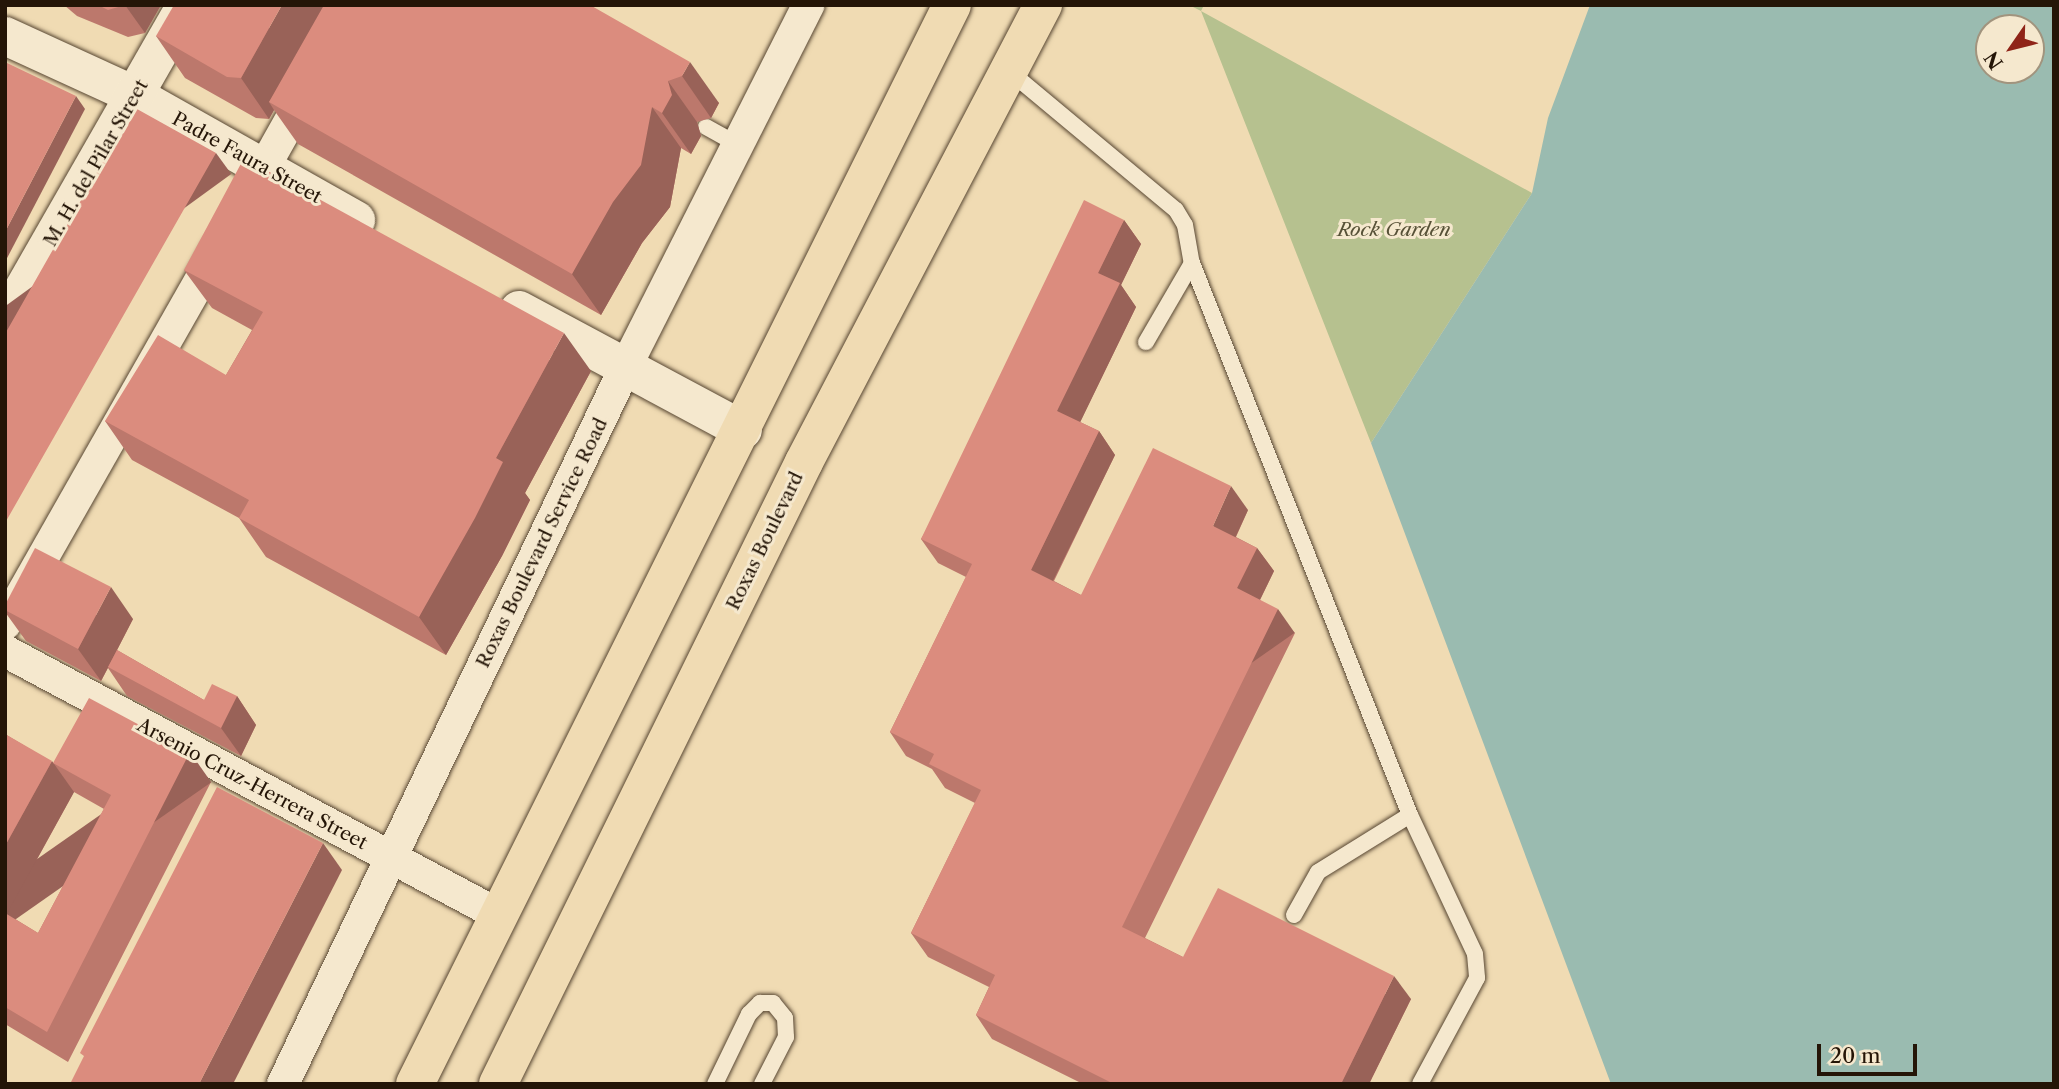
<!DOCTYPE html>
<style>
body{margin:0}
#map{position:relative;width:2059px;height:1089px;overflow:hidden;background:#f0dbb3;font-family:"Libre Caslon Text",serif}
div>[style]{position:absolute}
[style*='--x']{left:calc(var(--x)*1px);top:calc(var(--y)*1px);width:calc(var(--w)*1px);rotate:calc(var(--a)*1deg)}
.green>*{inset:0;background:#b6c18f}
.water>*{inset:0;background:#9abbb0}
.roads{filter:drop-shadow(0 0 2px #574632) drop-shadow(0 0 2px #574632)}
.lane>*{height:16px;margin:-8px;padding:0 8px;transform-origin:8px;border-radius:8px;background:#f5e8ce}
.street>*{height:32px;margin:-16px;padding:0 16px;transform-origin:16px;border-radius:16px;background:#f5e8ce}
.secondary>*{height:38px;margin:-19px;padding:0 19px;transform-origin:19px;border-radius:19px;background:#f5e8ce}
.highway>*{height:38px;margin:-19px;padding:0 19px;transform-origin:19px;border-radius:19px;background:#f0dbb3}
.wall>*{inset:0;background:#bc786c}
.shaded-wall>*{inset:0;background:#996258;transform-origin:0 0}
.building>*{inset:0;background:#db8c7e}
span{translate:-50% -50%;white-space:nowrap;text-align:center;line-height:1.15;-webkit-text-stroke:6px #f5e8ce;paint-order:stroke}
.street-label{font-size:19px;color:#241507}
.park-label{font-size:19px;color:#575137;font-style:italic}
.frame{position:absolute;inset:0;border:7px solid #241507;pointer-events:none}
.north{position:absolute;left:1975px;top:14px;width:70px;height:70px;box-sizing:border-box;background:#f5e8ce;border:2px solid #a1947e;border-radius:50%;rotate:235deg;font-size:19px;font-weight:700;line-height:28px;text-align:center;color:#241507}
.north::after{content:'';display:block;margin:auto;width:24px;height:32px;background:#8f2418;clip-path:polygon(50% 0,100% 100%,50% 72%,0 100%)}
.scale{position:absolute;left:1817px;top:1044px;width:100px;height:32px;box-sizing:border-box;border:4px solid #241507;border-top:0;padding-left:9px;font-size:21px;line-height:24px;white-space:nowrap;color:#241507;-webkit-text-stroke:5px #f5e8ce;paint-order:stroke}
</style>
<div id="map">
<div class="green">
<div style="clip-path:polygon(1189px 5px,1204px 5px,1201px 11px,1532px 193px,1371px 443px,1201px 11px)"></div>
</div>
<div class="water">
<div style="clip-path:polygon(evenodd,1590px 5px,2054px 5px,2054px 1084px,1611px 1084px,1371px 443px,1532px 193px,1548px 118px,1590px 5px,1989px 28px,2031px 28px,2031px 70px,1989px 70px,1989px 28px)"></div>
</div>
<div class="roads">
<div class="lane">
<div style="--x:1009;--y:71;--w:217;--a:39.8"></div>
<div style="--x:1176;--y:210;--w:17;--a:59"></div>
<div style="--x:1185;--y:225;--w:39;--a:80"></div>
<div style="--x:706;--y:127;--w:37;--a:29"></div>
<div style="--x:1146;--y:342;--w:91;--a:-59.8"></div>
<div style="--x:1192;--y:263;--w:593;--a:68.45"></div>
<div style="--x:1410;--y:815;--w:153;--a:64.9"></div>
<div style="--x:1475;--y:954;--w:24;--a:85"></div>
<div style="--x:1477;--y:978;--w:120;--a:118.3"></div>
<div style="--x:1294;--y:915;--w:49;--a:-60.8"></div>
<div style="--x:1318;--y:872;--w:108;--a:-31.8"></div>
<div style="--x:715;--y:1084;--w:78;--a:-64.1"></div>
<div style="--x:749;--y:1014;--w:16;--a:-45"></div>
<div style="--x:760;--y:1003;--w:13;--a:0"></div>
<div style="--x:773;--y:1003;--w:19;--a:51"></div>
<div style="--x:785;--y:1018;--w:19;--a:87"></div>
<div style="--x:786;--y:1037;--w:53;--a:117.1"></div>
</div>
<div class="street">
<div style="--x:253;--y:187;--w:112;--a:-60.7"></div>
<div style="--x:5;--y:624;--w:429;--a:-60.4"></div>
<div style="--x:5;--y:651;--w:560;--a:28.12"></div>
<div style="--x:283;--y:1084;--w:793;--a:-64.47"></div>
<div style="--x:625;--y:368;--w:407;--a:-63.2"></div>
</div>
<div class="secondary">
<div style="--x:5;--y:36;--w:142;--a:24.6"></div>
<div style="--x:134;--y:95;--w:255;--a:29.4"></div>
<div style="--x:519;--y:310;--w:254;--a:28.2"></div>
<div style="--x:5;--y:321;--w:364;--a:-60.2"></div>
</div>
<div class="highway">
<div style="--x:415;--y:1084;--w:1205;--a:-63.54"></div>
<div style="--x:498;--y:1084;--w:693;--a:-63.8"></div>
<div style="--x:804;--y:462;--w:516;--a:-62.39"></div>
</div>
</div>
<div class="wall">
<div style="clip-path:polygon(64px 5px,161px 5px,145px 33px,128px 37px,77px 16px)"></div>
<div style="clip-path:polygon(590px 5px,719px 103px,711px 118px,697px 122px,701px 136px,691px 154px,681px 148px,670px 207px,642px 243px,601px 315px,298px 144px,274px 110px,269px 119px,256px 118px,185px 78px,156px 36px)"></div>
<div style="clip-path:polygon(1124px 220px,1141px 244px,1121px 285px,1136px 307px,1080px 422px,1099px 431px,1115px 455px,1054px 581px,1081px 595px,1248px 510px,1236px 537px,1257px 548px,1274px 571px,1260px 600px,1295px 633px,1145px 938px,1183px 957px,1411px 999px,1369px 1084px,1083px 1084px,992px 1039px,976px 1015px,989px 987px,928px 957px,911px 933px,975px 803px,945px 788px,932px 769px,906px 756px,890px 732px,966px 577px,938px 563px,921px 539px)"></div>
<div style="clip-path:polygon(184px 270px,591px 371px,525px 493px,530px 500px,502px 556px,446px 655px,266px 557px,239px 518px,132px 460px,105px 421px,226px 375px,252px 330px,212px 308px)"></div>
<div style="clip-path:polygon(5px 605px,133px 619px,117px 650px,204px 700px,237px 696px,256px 725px,241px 756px,127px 696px,108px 668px,101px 681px,26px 641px,5px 612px)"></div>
<div style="clip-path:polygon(evenodd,5px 734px,53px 763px,211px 782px,68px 1062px,5px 1024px,5px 734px,74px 792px,104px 809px,38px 933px,7px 914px,74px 792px)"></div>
</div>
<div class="shaded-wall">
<div style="clip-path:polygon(125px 5px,161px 5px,145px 33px)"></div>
<div style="clip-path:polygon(282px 5px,334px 5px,269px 102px,274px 110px,269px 119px,241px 78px)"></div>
<div style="clip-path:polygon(690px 62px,719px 103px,711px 118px,682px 76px)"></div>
<div style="clip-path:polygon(668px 81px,697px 122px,701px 136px,691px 154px,662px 113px)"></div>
<div style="clip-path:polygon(76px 96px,85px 109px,5px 262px,5px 232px)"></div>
<div style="clip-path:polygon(652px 107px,681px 148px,670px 207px,642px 243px,601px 315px,572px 274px)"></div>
<div style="left:216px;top:153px;width:26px;height:426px;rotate:54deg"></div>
<div style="clip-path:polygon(1124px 220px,1141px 244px,1121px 285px,1136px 307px,1074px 435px,1057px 411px,1098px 273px)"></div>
<div style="clip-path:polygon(564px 333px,591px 371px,525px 493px,530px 500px,502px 556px,446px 655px,419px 617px,496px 458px)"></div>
<div style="clip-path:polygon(1099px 431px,1115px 455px,1047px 593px,1031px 570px)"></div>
<div style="clip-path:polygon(1231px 486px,1248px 510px,1230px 549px,1213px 526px)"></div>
<div style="clip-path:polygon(1257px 548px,1274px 571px,1254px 612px,1237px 588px)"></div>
<div style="clip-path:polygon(111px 587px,133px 619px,101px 681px,78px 649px)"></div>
<div style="left:1278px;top:609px;width:29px;height:354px;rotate:55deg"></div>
<div style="clip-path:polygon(237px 696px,256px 725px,241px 756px,221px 728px)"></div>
<div style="left:190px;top:752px;width:37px;height:314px;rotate:55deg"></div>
<div style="clip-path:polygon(52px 761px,74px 792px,5px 917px,5px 846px)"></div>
<div style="clip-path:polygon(323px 843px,342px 870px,233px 1084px,199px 1084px)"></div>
<div style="clip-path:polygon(1394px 976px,1411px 999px,1369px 1084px,1341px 1084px)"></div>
</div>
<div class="building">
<div style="clip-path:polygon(98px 5px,125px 5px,108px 10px)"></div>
<div style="clip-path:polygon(174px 5px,282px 5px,241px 78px,227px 77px,156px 36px)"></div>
<div style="clip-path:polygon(324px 5px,590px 5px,690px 62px,682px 76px,668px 81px,672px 95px,662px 113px,652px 107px,641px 165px,613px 202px,572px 274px,269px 102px)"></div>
<div style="clip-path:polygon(5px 62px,76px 96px,5px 232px)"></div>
<div style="clip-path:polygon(137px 109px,216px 153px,5px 523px,5px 334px,118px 135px,121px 137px)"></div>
<div style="clip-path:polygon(244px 158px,564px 333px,496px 458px,503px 462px,475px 518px,419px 617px,239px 518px,249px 500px,105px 421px,158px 335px,226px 375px,263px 312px,184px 270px)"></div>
<div style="clip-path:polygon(1084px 200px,1124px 220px,1098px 273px,1120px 283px,1057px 411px,1099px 431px,1031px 570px,1081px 595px,1153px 448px,1231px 486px,1213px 526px,1257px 548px,1237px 588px,1278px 609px,1122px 927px,1183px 957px,1218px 888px,1394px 976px,1341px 1084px,1114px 1084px,976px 1015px,995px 975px,911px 933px,981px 790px,929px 764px,934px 754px,890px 732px,972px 564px,921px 539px)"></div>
<div style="clip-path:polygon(35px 548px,111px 587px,78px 649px,5px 610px,5px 605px)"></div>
<div style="clip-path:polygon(117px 650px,204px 700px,212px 684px,237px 696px,221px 728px,108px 667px)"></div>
<div style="clip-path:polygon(89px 698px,190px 752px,47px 1032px,5px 1007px,5px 913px,38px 933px,111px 795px,53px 763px)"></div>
<div style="clip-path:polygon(5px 734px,52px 761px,5px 846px)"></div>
<div style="clip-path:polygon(217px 787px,323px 843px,199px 1084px,70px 1084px,84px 1056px,80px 1053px)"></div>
</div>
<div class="street-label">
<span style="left:247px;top:158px;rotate:29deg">Padre Faura Street</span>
<span style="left:96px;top:163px;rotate:-60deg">M. H. del Pilar Street</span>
<span style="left:765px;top:541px;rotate:-64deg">Roxas Boulevard</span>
<span style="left:542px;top:543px;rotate:-64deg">Roxas Boulevard Service Road</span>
<span style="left:252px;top:784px;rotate:28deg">Arsenio Cruz-Herrera Street</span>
</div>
<div class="park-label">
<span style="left:1394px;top:230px">Rock Garden</span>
</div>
<div class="frame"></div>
<div class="north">N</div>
<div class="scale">20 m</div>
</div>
